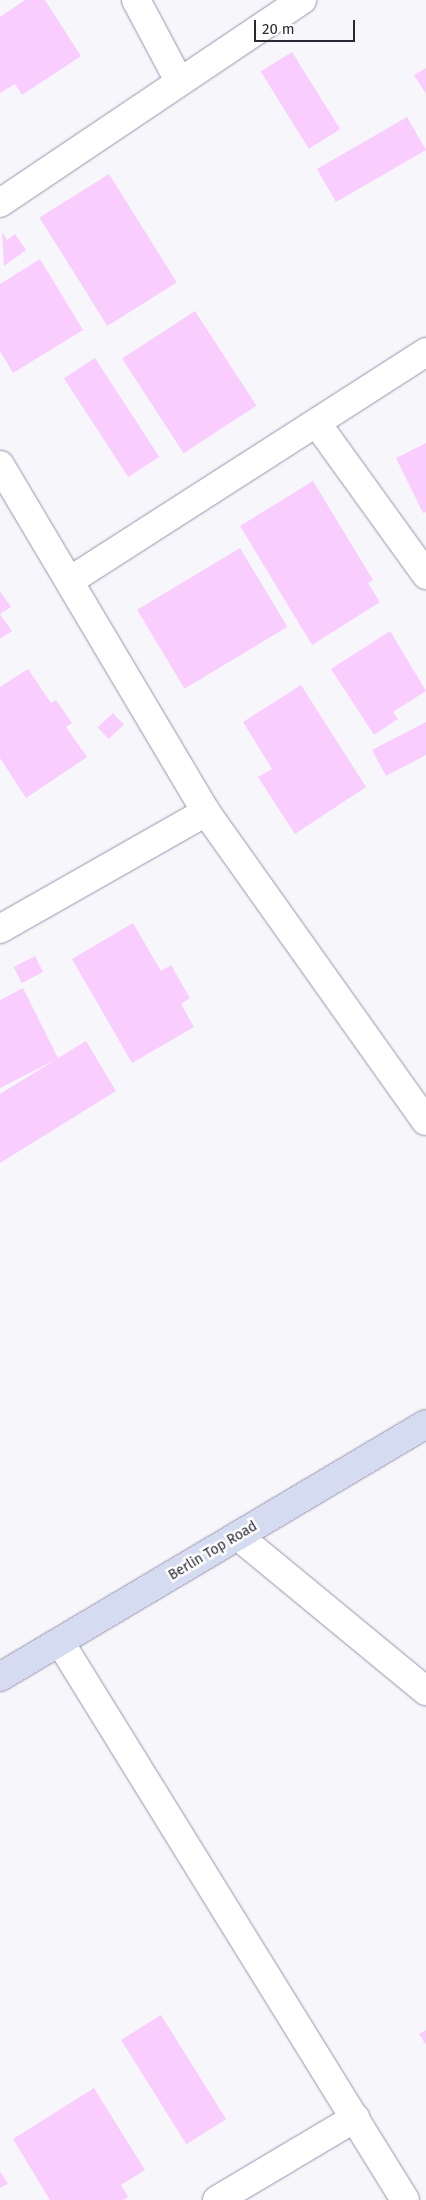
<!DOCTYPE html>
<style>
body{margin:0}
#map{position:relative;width:426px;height:2200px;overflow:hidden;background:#f7f6fb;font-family:"Fira Sans",sans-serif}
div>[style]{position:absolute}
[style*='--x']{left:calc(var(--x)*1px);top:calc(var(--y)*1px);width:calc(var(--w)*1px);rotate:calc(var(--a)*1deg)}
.building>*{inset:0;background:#f9cefe;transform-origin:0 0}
.roads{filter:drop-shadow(0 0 1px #9993ac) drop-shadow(0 0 1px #9993ac)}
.street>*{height:28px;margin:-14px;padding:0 14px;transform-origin:14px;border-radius:14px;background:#fff}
.secondary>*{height:28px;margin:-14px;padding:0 14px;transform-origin:14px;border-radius:14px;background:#d5dbf0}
span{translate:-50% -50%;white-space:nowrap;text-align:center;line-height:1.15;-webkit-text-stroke:5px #fff;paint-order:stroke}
.street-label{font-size:14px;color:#2b2833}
.scale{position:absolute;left:254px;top:20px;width:101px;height:22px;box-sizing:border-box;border:2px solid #2b2833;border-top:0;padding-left:6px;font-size:15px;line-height:18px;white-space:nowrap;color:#2b2833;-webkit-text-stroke:4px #fff;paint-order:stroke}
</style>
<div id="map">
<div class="building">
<div style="clip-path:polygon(25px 0,45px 0,81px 56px,22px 95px,15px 84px,0 93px,0 17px)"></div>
<div style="left:292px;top:52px;width:91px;height:37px;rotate:58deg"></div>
<div style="clip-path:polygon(426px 68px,426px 94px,414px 75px)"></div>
<div style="left:407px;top:117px;width:38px;height:104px;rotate:60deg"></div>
<div style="left:109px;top:174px;width:128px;height:82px;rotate:58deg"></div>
<div style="clip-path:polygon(2px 232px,7px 240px,15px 234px,26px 250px,4px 266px)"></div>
<div style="clip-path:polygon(40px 259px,83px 330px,13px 373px,0 351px,0 284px)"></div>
<div style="left:195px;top:311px;width:113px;height:87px;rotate:57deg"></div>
<div style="left:95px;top:358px;width:118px;height:37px;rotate:57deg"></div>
<div style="clip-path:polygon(426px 443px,426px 512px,423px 513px,396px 458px)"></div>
<div style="clip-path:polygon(313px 481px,373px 580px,368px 583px,380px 602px,312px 645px,240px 526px)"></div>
<div style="left:240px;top:548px;width:92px;height:120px;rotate:59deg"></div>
<div style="clip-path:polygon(0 591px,11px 607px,0 614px,12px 631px,0 639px)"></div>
<div style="clip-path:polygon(390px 631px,426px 691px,393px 712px,398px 719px,374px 735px,331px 669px)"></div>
<div style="clip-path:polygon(28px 669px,51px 703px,56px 700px,72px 723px,66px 727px,87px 757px,26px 798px,0 758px,0 687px)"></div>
<div style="clip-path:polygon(301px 685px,366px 787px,295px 834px,258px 777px,272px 769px,243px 722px)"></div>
<div style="left:113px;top:713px;width:16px;height:21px;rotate:47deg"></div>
<div style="clip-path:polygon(426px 722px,426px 755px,386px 776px,372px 750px)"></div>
<div style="clip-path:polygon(133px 923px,161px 971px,171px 965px,190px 998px,181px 1004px,194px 1027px,132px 1063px,72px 959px)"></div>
<div style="left:35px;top:956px;width:18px;height:24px;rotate:63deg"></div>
<div style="clip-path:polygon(23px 988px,58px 1058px,86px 1041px,116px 1091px,0 1163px,0 1094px,55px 1060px,0 1088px,0 1000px)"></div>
<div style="left:161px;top:2015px;width:123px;height:47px;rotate:58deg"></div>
<div style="clip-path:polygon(426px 2030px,426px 2045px,419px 2034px)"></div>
<div style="clip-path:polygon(94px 2088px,145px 2170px,121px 2185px,128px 2197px,123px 2200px,50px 2200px,13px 2139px)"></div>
<div style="clip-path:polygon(0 2171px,8px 2184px,0 2188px)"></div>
</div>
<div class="roads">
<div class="street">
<div style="--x:136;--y:0;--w:92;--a:62"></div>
<div style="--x:0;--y:203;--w:364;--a:-33.9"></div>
<div style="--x:318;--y:425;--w:185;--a:54.2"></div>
<div style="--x:0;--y:465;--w:404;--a:59.3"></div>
<div style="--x:206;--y:812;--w:379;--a:54.6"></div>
<div style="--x:71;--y:580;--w:422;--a:-32.7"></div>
<div style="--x:0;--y:929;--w:237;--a:-29.6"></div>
<div style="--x:238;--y:1536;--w:244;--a:39.5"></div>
<div style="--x:60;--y:1642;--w:656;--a:58.27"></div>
<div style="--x:217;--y:2200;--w:161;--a:-30.7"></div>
</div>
<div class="secondary">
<div style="--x:0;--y:1677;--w:495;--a:-30.7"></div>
</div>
</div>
<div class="street-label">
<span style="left:213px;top:1551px;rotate:-31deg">Berlin Top Road</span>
</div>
<div class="scale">20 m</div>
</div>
